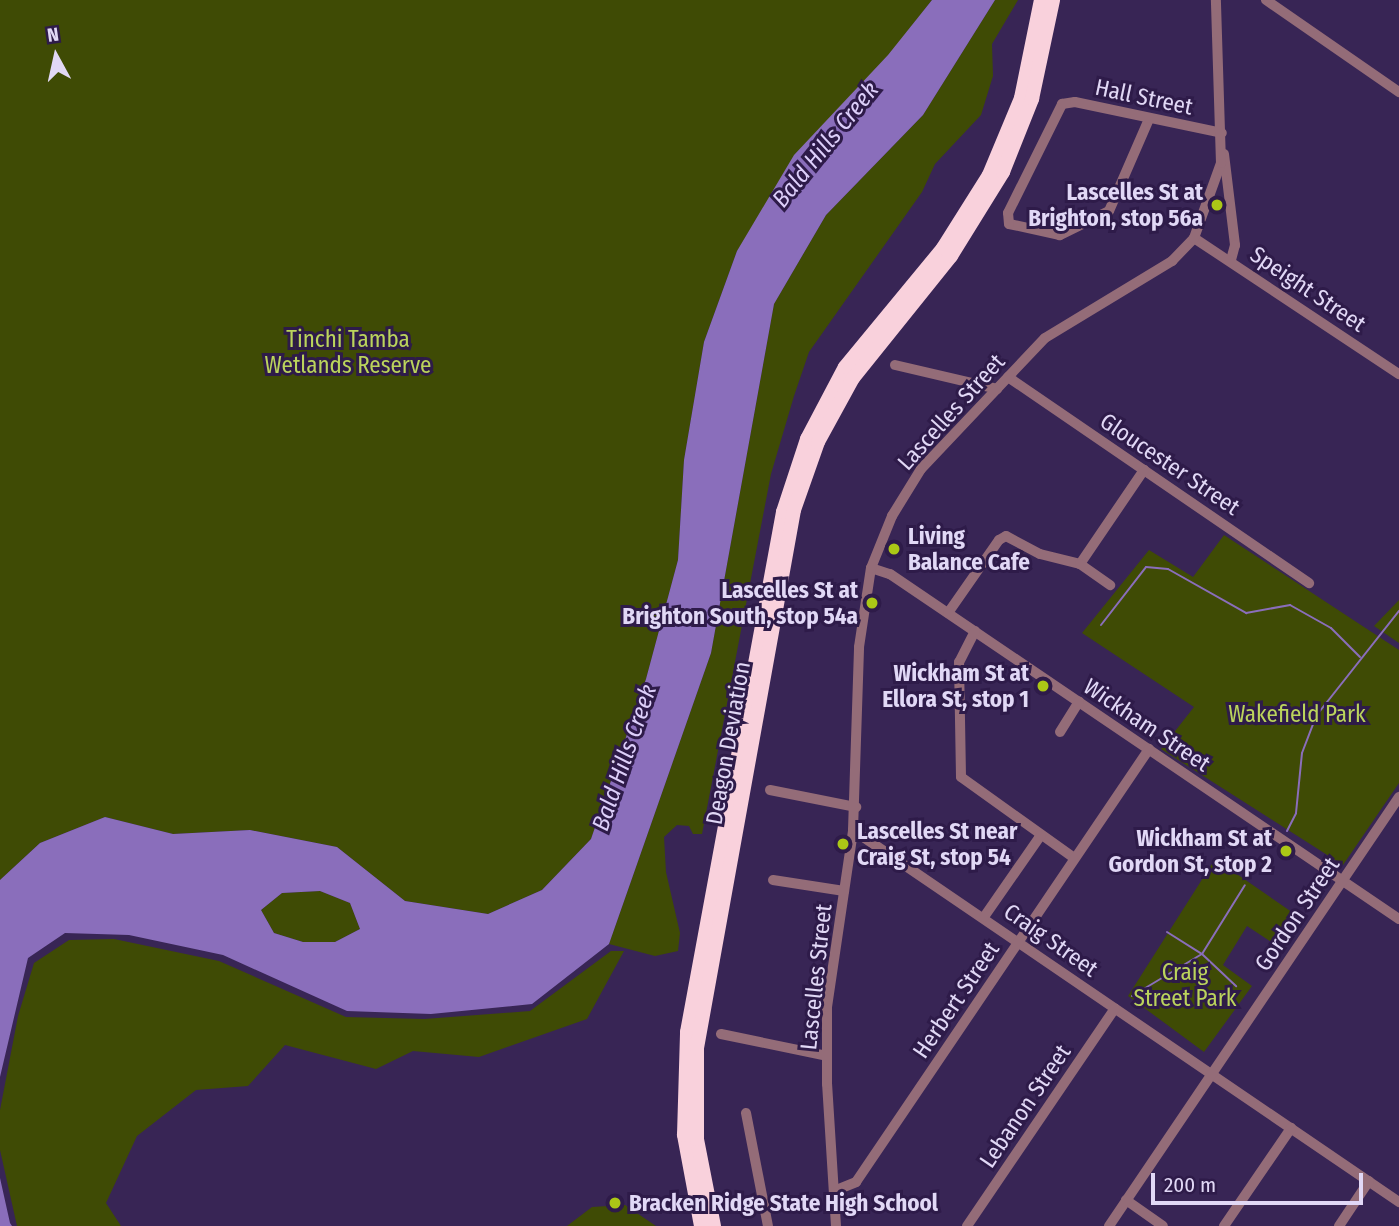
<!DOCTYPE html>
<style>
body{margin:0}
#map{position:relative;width:1399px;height:1226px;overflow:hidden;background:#382555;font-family:"Fira Sans Condensed",sans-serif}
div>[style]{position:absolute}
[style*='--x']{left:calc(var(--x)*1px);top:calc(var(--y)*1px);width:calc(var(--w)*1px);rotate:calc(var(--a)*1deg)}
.green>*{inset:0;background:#3f4b05}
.water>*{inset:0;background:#8a6ebb}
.stream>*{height:2px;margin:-1px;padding:0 1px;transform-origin:1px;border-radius:1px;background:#8a6ebb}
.minor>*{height:10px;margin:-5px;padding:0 5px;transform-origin:5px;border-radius:5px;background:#946c78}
.highway>*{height:14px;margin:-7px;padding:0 7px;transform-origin:7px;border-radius:7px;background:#f9d1dc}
.dots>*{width:19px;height:19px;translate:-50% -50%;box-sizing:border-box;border:4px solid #2e1b49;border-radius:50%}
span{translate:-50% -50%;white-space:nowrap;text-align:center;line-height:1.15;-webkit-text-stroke:6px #2e1b49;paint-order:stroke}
.street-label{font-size:23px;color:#e1d8f6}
.poi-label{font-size:23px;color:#e1d8f6;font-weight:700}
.right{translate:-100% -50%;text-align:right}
.left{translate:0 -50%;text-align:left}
.park-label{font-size:23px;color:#bbd45c}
.water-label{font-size:24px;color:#ddcffa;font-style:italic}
.north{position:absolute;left:21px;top:21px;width:70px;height:70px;-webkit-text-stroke:5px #2e1b49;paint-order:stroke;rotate:352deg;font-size:19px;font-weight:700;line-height:28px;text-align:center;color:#e1d8f6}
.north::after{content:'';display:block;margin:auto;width:24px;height:32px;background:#e1d8f6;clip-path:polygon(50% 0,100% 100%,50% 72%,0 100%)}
.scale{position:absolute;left:1151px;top:1173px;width:212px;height:32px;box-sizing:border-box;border:4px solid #e1d8f6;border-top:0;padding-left:9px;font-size:21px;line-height:24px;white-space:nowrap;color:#e1d8f6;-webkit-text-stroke:5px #2e1b49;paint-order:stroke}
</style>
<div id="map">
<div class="green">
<div style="clip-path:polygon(0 0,932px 0,737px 251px,704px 342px,684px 460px,678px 560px,646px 679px,591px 839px,542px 890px,488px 914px,405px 901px,337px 847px,250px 830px,173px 834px,105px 817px,40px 843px,0 880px)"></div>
<div style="clip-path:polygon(995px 0,1018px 0,992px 44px,993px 76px,981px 115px,935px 164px,922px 192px,809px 352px,794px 396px,771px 474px,702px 834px,693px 834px,689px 826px,677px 825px,664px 837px,666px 872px,680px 933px,678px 951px,655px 956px,609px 944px,711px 653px,774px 304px,826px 215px,923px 115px)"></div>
<div style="clip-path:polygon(1224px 535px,1399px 650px,1399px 783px,1343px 865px,1161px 749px,1194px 707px,1082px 633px,1149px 550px,1193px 577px)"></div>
<div style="clip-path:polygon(1399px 600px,1399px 643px,1374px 626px)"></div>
<div style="clip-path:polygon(1215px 859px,1299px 917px,1276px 945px,1247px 926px,1223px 965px,1252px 986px,1204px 1052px,1128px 996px)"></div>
<div style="clip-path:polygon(320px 891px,350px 903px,360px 929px,335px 942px,303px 942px,274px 933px,261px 910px,282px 893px)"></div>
<div style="clip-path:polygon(114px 939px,219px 961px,346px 1017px,424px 1019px,530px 1011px,611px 951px,624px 951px,587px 1019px,479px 1057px,413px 1051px,376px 1069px,285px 1045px,248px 1086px,196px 1090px,137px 1136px,106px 1203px,121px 1226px,17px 1226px,0 1150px,0 1110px,18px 1016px,34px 963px,69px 940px)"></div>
<div style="clip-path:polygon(625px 1205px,656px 1226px,567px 1226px,592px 1207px)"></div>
</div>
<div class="water">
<div style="clip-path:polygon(evenodd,932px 0,995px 0,923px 115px,826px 215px,774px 304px,711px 653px,609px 944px,532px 1004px,431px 1014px,347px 1011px,223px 955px,129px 935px,65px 933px,28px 958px,0 1077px,0 880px,40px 843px,105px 817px,173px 834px,250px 830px,337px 847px,405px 901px,488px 914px,542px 890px,591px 839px,646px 679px,678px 560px,684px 460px,704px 342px,737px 251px,794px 155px,888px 55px,932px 0,320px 891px,350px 903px,360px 929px,335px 942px,303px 942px,274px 933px,261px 910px,282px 893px,320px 891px)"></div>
<div style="clip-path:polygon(0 1178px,10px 1223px,12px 1226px,0 1226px)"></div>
</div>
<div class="stream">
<div style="--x:1101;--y:625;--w:73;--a:-52.2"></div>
<div style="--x:1146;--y:567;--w:22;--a:5"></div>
<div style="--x:1168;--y:569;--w:90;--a:29.4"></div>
<div style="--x:1246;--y:613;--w:45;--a:-10.3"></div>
<div style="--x:1290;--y:605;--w:47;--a:29.3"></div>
<div style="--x:1331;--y:628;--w:41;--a:45"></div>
<div style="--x:1287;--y:831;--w:20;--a:-63"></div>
<div style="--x:1296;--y:813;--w:60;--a:-84.3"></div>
<div style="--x:1302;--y:753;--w:40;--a:-69"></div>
<div style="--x:1316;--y:716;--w:134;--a:-51.7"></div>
<div style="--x:1167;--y:932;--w:41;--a:32.2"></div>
<div style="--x:1202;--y:954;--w:47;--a:43.3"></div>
<div style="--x:1132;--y:996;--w:82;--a:-31"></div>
<div style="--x:1202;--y:954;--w:81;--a:-58.1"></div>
</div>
<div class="minor">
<div style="--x:1266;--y:0;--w:162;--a:34.7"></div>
<div style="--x:1149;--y:119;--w:100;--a:113.5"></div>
<div style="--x:1109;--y:211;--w:55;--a:153.9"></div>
<div style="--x:1060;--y:235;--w:52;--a:-167.8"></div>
<div style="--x:1009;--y:224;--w:11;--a:-95"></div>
<div style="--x:1008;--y:213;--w:122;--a:-63.6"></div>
<div style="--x:1062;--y:104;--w:13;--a:-9"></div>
<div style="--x:1075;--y:102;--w:150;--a:11.9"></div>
<div style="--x:1224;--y:154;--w:92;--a:83.1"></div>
<div style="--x:1235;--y:245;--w:16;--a:105"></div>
<div style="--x:1194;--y:238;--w:246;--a:33.6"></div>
<div style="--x:895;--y:365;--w:105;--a:13.2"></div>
<div style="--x:1008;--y:377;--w:365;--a:34.4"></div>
<div style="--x:1080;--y:564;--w:114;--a:-55.8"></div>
<div style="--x:871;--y:568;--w:20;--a:18"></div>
<div style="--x:890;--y:574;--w:615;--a:34.13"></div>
<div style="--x:948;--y:613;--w:89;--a:-55.1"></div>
<div style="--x:999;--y:540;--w:8;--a:-30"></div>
<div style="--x:1006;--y:536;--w:38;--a:28"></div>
<div style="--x:1040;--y:554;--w:41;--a:14"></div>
<div style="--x:1080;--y:564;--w:37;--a:35"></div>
<div style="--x:975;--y:631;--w:35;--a:117"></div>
<div style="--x:959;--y:662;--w:115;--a:89"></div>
<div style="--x:961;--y:777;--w:139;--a:35.6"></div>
<div style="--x:1060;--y:732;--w:36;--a:-58"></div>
<div style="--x:770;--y:790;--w:88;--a:11.2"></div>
<div style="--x:853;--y:830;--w:661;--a:34.27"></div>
<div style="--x:773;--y:880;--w:72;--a:8.8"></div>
<div style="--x:984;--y:917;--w:100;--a:-55.2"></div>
<div style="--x:721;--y:1034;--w:108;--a:11.7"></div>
<div style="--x:746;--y:1113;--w:115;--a:79"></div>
<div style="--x:834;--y:1191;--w:24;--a:-22"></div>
<div style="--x:856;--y:1182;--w:523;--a:-55.91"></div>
<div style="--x:1126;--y:1200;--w:45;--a:35.1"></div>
<div style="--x:836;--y:1226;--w:142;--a:-93.6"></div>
<div style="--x:827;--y:1084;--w:77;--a:-90"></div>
<div style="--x:827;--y:1007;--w:179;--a:-81.6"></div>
<div style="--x:853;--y:830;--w:183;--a:-88.1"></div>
<div style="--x:859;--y:647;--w:80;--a:-81.4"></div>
<div style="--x:871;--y:568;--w:56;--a:-68"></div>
<div style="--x:892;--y:516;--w:55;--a:-58.3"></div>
<div style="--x:921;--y:469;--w:180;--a:-46.6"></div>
<div style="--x:1045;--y:338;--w:149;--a:-31.2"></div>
<div style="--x:1172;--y:261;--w:32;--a:-46"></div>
<div style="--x:1194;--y:238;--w:80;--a:-70.2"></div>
<div style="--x:1221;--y:163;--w:163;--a:-91.8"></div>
<div style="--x:967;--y:1226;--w:263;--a:-55.8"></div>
<div style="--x:1109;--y:1226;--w:518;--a:-55.94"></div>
<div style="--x:1224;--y:1226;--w:119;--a:-55.6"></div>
<div style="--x:1339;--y:1226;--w:54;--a:-56.3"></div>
</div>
<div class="highway">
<div style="--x:701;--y:1226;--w:93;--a:-100.6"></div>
<div style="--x:684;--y:1135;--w:103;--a:-88.3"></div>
<div style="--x:687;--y:1032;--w:529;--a:-79.54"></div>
<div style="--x:783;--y:512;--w:77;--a:-71.8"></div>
<div style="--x:807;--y:439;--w:81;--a:-62.2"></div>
<div style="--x:845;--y:367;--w:154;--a:-50.5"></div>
<div style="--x:943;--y:248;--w:86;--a:-57.8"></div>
<div style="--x:989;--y:175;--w:83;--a:-67.4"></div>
<div style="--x:1021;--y:98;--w:100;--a:-78.5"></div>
<div style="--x:714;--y:1226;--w:89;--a:-101.1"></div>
<div style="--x:697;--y:1139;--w:91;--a:-90"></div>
<div style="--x:697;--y:1048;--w:547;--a:-79.78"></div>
<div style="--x:794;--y:510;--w:72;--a:-70.6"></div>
<div style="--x:818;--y:442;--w:73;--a:-61.3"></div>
<div style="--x:853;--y:378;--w:156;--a:-51.2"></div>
<div style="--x:951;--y:256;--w:99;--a:-58.2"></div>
<div style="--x:1003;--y:172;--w:79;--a:-68.3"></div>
<div style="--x:1032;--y:99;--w:101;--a:-78"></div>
</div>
<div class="dots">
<div style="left:1217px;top:205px;background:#abc716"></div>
<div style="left:894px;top:549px;background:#abc716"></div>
<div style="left:872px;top:603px;background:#abc716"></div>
<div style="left:1043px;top:686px;background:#abc716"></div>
<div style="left:843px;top:844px;background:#abc716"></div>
<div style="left:1286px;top:851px;background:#abc716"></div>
<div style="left:615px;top:1203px;background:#abc716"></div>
</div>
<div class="street-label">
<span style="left:1144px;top:97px;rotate:12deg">Hall Street</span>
<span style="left:1308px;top:289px;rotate:34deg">Speight Street</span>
<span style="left:951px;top:412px;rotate:-48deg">Lascelles Street</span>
<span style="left:1170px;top:464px;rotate:34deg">Gloucester Street</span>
<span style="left:1147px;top:725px;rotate:34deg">Wickham Street</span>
<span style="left:728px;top:743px;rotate:-80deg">Deagon Deviation</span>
<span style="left:1297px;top:914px;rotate:-56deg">Gordon Street</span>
<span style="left:1051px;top:940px;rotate:35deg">Craig Street</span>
<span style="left:816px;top:977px;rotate:-84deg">Lascelles Street</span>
<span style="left:956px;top:1000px;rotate:-56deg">Herbert Street</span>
<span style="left:1025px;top:1106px;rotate:-56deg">Lebanon Street</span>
</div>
<div class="poi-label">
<span class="right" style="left:1203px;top:205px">Lascelles St at<br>Brighton, stop 56a</span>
<span class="left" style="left:908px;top:549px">Living<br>Balance Cafe</span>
<span class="right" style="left:858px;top:603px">Lascelles St at<br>Brighton South, stop 54a</span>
<span class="right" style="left:1029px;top:686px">Wickham St at<br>Ellora St, stop 1</span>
<span class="left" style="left:857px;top:844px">Lascelles St near<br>Craig St, stop 54</span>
<span class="right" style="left:1272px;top:851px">Wickham St at<br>Gordon St, stop 2</span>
<span class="left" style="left:629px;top:1203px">Bracken Ridge State High School</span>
</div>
<div class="park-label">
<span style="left:348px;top:352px">Tinchi Tamba<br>Wetlands Reserve</span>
<span style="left:1297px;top:714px">Wakefield Park</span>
<span style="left:1185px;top:985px">Craig<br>Street Park</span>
</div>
<div class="water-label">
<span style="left:826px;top:145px;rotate:-51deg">Bald Hills Creek</span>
<span style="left:625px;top:758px;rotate:-71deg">Bald Hills Creek</span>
</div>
<div class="north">N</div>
<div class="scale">200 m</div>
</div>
